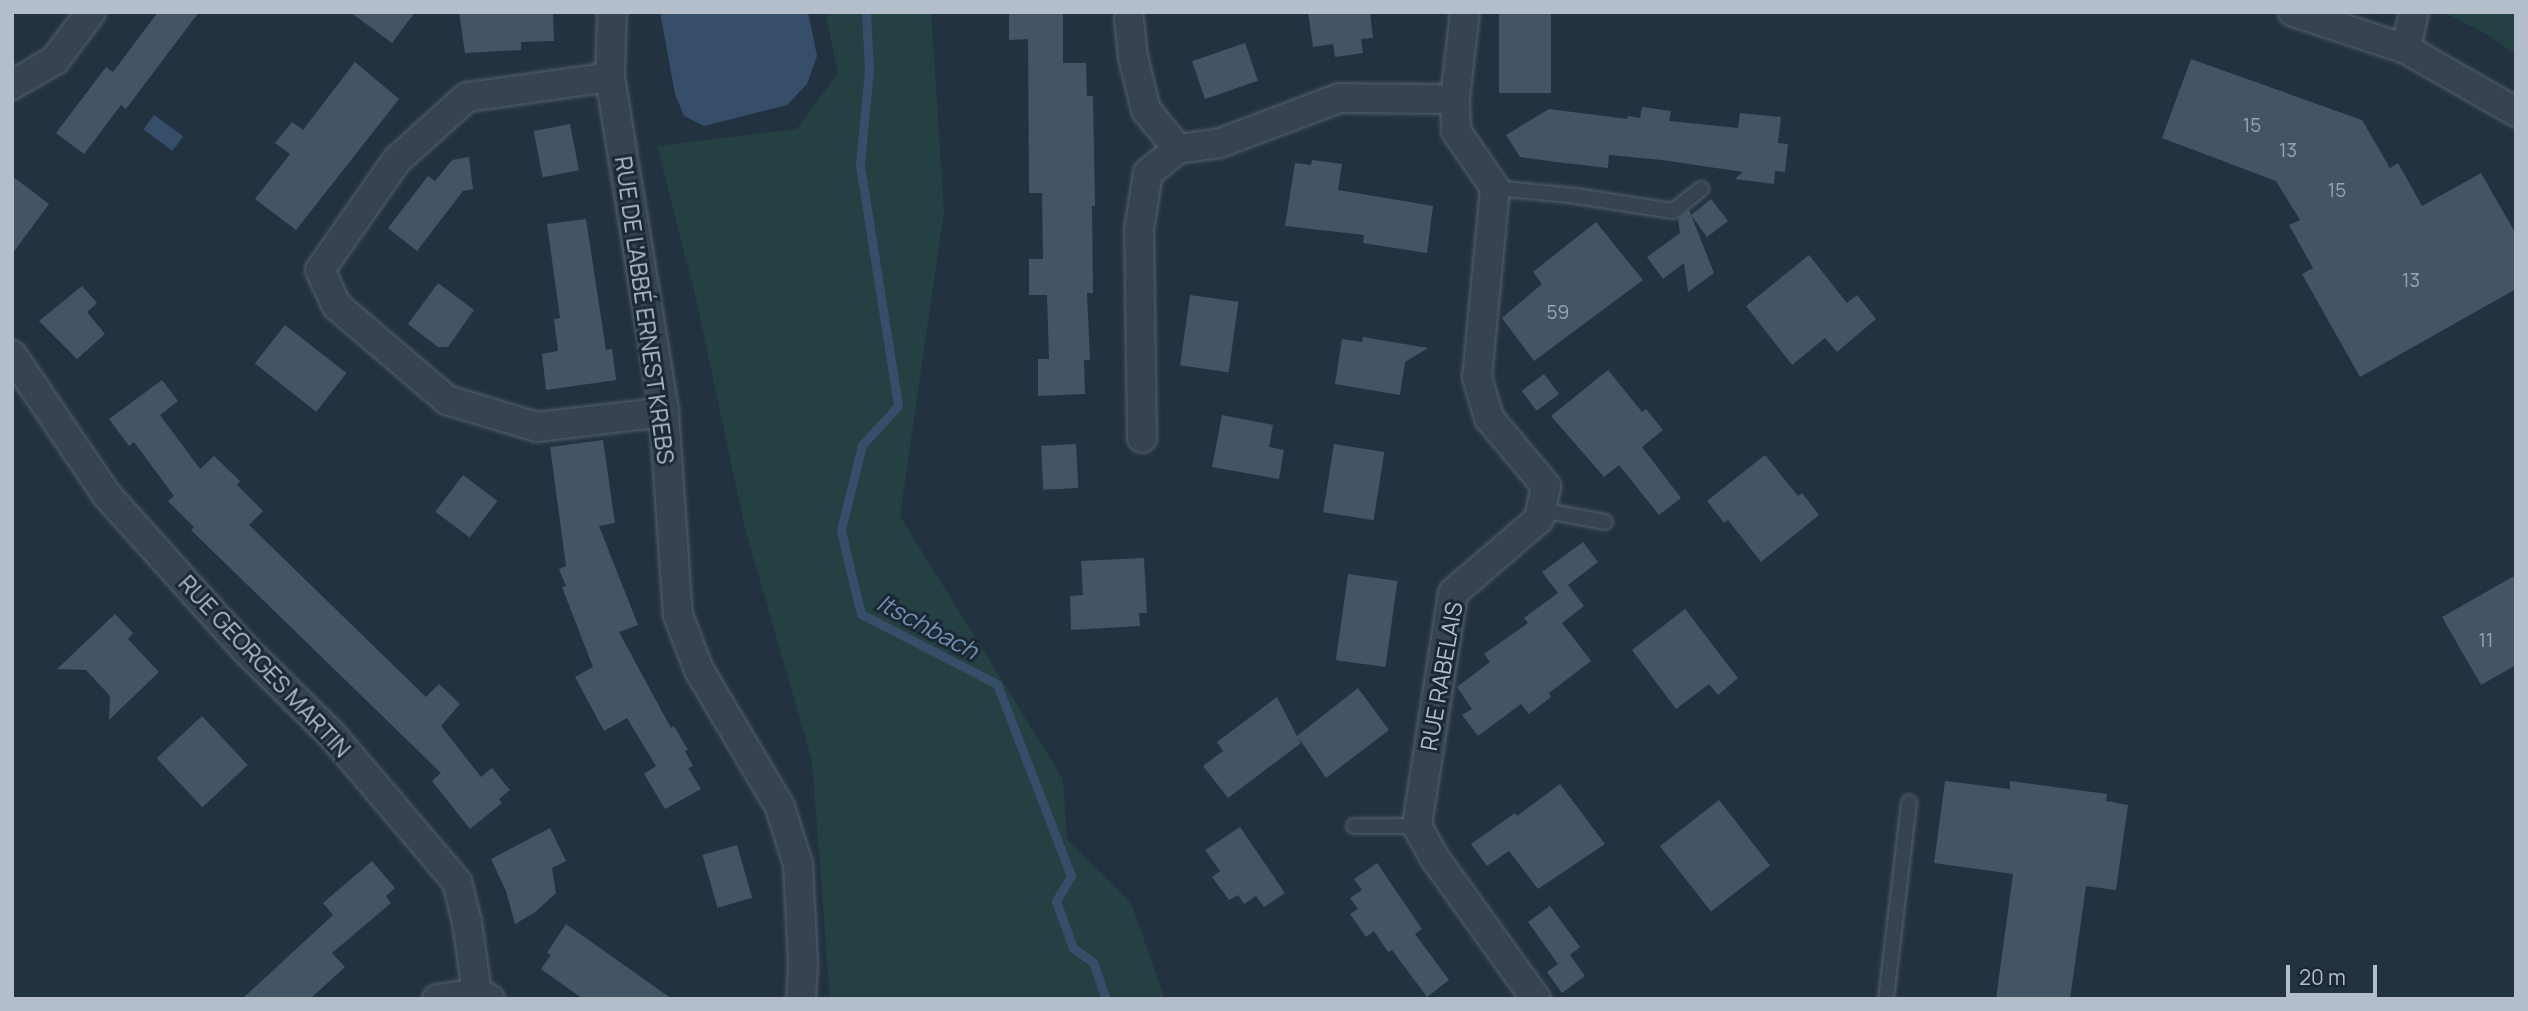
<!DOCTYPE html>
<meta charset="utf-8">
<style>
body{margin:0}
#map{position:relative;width:2528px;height:1011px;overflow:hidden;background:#233241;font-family:Manrope,sans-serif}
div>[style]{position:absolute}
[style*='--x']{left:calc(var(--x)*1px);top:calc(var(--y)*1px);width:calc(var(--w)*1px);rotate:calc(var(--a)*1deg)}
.green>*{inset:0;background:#254042}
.water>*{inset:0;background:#364e69;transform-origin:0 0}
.stream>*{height:9px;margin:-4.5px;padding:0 4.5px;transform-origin:4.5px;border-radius:4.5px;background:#364e69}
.building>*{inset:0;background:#445465;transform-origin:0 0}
.roads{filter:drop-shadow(0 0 2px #55616e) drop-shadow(0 0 2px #55616e)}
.lane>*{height:14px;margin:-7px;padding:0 7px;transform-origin:7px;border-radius:7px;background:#384351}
.street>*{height:28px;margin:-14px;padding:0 14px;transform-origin:14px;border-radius:14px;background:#384351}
span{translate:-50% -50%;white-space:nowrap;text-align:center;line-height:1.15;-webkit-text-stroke:6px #1c2836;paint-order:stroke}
.number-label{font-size:19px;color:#98a4b2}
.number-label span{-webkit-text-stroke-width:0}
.street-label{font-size:23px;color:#b4becb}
.water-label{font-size:24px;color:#7291b0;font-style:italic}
.frame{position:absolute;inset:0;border:14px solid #b4becb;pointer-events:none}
.scale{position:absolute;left:2286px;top:965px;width:91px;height:32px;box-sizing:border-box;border:4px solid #b4becb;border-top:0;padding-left:9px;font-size:21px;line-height:24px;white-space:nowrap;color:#b4becb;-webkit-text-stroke:5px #1c2836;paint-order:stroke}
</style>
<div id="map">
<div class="green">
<div style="clip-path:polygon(825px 12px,931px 12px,944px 211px,900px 516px,1063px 779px,1067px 840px,1131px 903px,1165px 999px,830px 999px,812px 761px,745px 528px,695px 294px,657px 146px,797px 129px,838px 72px)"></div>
<div style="clip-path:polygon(2443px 12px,2516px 12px,2516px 55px,2490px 36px)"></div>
</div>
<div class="water">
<div style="clip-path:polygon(660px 12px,808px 12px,817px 56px,807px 84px,787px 105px,704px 126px,684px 116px,675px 94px)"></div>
<div style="left:154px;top:115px;width:36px;height:18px;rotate:36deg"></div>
</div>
<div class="stream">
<div style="--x:866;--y:12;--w:57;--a:87"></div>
<div style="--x:869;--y:69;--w:96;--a:95.4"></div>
<div style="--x:860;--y:165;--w:244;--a:81"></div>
<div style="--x:898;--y:406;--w:53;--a:132.7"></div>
<div style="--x:862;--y:445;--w:88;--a:103.9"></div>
<div style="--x:841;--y:530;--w:49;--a:77.1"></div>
<div style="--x:852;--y:578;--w:37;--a:76"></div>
<div style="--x:861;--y:614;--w:153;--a:27.2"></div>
<div style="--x:997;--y:684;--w:206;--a:68.9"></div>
<div style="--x:1071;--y:876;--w:29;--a:121"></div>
<div style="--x:1056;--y:901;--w:50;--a:70.1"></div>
<div style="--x:1073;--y:948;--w:24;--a:35"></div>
<div style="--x:1093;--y:962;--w:39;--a:71"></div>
</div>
<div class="building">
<div style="clip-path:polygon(158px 12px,199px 12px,126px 109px,121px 105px,84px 154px,56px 133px,106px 67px,113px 72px)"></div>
<div style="clip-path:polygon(350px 12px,415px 12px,392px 43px)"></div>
<div style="clip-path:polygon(459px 12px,553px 12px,554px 41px,521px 42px,521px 50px,465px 53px)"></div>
<div style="clip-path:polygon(1009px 12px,1063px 12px,1063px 63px,1086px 63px,1087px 96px,1093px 96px,1095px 206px,1092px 206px,1093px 293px,1087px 293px,1090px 360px,1084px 360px,1085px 394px,1038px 396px,1038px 359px,1049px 359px,1047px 295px,1029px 295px,1029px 259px,1043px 259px,1042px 193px,1029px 193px,1028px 39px,1009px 40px)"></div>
<div style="clip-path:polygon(1308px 12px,1370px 12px,1373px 38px,1361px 39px,1363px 53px,1335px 57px,1333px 44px,1313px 47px)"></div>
<div style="left:1499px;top:12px;width:52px;height:81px"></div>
<div style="left:1245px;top:43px;width:40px;height:56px;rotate:71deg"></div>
<div style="clip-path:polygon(2191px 59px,2362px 120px,2390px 168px,2398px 163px,2422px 206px,2481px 173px,2516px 234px,2516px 289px,2360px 377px,2302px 274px,2313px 268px,2289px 225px,2300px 220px,2276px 181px,2162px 138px)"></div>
<div style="clip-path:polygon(355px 62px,399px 99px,296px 230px,255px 199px,290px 154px,275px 143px,292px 122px,303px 130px)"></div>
<div style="clip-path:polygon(1642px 107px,1671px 111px,1669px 121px,1738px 128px,1740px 113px,1781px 117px,1778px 143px,1788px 144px,1785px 172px,1775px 171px,1774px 184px,1735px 179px,1743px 172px,1662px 160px,1609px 155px,1608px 168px,1556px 162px,1520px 157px,1506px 135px,1549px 109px,1627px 119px,1628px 116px,1640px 118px)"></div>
<div style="left:570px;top:124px;width:47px;height:37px;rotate:79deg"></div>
<div style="clip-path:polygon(469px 157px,473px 189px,463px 191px,417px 251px,388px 228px,428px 176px,435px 181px,452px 160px)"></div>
<div style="clip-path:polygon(1312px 160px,1342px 164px,1338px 190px,1433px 206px,1427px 253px,1363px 243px,1364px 235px,1285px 226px,1295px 163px,1311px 165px)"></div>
<div style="clip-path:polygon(12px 176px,49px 204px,12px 254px)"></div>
<div style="clip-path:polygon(1711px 199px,1728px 221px,1707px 237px,1691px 215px,1714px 273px,1688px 292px,1684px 263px,1663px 279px,1647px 257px,1680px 233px,1678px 219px,1689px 210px,1691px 215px)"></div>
<div style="clip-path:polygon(586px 219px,606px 350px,612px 349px,616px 380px,546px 390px,542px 354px,558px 351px,554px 319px,560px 318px,547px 224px)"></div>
<div style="clip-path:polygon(1596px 222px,1643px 280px,1534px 361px,1502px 318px,1542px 284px,1533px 272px)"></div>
<div style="clip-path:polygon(1809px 255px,1847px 303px,1857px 295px,1876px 319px,1837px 352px,1825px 338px,1792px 365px,1746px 306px)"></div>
<div style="clip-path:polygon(438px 283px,474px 310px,448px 347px,438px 347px,408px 324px)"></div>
<div style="clip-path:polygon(82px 286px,97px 303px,87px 312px,105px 334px,77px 359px,39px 321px)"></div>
<div style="left:1190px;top:295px;width:49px;height:71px;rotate:8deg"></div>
<div style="left:285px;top:325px;width:78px;height:49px;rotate:38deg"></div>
<div style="clip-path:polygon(1363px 337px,1428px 348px,1405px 362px,1400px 395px,1335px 384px,1342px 339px,1362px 342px)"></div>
<div style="clip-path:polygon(1608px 370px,1642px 412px,1646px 409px,1663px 430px,1642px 447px,1681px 498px,1659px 515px,1619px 465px,1604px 477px,1551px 416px)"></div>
<div style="left:1544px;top:374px;width:25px;height:28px;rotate:53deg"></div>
<div style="clip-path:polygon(162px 380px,178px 401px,160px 415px,200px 469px,214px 456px,240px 481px,237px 485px,263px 511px,249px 525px,426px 697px,439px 684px,460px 704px,441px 726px,481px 777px,492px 768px,510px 790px,499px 799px,502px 803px,470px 829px,432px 781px,441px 773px,191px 530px,194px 527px,168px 501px,174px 496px,134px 442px,129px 446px,109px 419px)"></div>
<div style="clip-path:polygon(1222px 415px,1273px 425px,1269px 447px,1284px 450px,1279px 479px,1212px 467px)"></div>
<div style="clip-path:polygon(603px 440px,615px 523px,599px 526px,638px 625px,619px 632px,671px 728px,674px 726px,688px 750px,685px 751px,693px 766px,688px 768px,701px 789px,665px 809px,644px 774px,656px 766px,627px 718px,604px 731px,575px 677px,593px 667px,562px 587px,566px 586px,559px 569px,566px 566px,550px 447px)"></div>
<div style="left:1076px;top:444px;width:44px;height:35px;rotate:87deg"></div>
<div style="left:1334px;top:444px;width:51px;height:69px;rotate:9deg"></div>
<div style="clip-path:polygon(1765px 455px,1798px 496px,1802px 493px,1819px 515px,1761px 562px,1728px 520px,1724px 523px,1707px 501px)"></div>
<div style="left:463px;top:475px;width:43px;height:46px;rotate:37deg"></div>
<div style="clip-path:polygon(1583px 542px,1598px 562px,1568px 585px,1584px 606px,1562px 623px,1591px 661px,1549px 693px,1551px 697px,1529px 714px,1521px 704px,1478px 736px,1462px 715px,1472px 709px,1457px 687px,1490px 662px,1484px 654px,1528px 623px,1524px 618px,1558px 593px,1542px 572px)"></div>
<div style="clip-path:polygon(1144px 558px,1147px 613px,1139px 613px,1140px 626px,1071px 630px,1070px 596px,1083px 595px,1081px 561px)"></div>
<div style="left:1348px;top:574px;width:50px;height:87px;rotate:8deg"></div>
<div style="clip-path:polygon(2516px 575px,2516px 665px,2481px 685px,2442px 617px)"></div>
<div style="clip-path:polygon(1685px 609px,1738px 678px,1718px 695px,1709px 684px,1676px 709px,1632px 650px)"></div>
<div style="clip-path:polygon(115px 614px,133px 633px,128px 639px,159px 672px,109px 720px,110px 696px,86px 670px,57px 669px)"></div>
<div style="clip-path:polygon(1358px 688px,1389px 730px,1326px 778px,1298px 737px,1301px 743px,1228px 798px,1203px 766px,1223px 751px,1217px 742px,1277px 697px,1297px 736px)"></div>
<div style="left:202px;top:716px;width:67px;height:62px;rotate:47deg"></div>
<div style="clip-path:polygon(1945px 781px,2010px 789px,2010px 781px,2107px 794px,2106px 801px,2128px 805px,2116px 890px,2086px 886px,2070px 999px,1996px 999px,2013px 874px,1934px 863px)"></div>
<div style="clip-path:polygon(1560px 784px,1605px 844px,1538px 889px,1509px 851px,1487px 866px,1471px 844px,1515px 813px,1517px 816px)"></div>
<div style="left:1719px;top:800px;width:83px;height:75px;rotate:52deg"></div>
<div style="clip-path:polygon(1240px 827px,1285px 893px,1264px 907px,1256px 896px,1244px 904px,1238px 895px,1229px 900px,1212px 877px,1220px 871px,1205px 850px)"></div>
<div style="clip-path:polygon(550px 828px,566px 861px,552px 868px,556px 893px,534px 913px,515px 924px,506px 891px,491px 859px)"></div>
<div style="left:737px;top:845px;width:55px;height:36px;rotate:74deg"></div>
<div style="clip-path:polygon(372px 861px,395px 888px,386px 896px,391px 903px,332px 953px,345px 967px,310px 999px,242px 999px,333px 915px,323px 903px)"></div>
<div style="clip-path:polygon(1377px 863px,1422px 929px,1415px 934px,1449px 980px,1427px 997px,1392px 950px,1388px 952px,1374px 931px,1366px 937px,1350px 914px,1358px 909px,1350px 898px,1362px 890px,1354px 879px)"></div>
<div style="clip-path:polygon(1550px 906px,1580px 947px,1570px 955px,1585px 976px,1562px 993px,1547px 972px,1558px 964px,1528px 922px)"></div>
<div style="clip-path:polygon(566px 924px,672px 999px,583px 999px,541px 969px,551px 955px,547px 953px)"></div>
</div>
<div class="roads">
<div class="lane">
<div style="--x:1495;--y:188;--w:81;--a:5.6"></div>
<div style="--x:1576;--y:196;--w:98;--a:8.8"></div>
<div style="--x:1673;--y:211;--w:36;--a:-38"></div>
<div style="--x:1541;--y:510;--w:65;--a:10.6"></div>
<div style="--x:1354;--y:826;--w:63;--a:0"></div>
<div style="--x:1886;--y:999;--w:198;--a:-83.3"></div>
</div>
<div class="street">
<div style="--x:612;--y:12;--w:65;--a:91.8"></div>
<div style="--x:610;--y:77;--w:339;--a:80.8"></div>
<div style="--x:664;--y:412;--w:203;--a:86.1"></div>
<div style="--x:678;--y:615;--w:59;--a:69.1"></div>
<div style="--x:699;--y:670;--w:159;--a:59.4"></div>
<div style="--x:780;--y:807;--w:60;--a:72.5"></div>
<div style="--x:798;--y:864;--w:99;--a:87.1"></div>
<div style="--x:803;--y:963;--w:36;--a:93"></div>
<div style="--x:1465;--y:12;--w:88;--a:96.6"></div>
<div style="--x:1455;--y:99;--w:32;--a:88"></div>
<div style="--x:1456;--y:131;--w:69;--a:55.6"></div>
<div style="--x:1495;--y:188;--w:190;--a:95.4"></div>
<div style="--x:1477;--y:377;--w:43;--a:73.7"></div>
<div style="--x:1489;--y:418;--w:89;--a:50"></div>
<div style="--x:1546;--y:486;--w:34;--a:102"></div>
<div style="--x:1539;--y:519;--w:113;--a:139.3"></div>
<div style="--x:1453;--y:593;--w:236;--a:98.8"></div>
<div style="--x:1417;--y:826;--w:35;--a:61"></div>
<div style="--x:1434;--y:857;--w:175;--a:54.3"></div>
<div style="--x:2293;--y:12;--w:119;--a:18.1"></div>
<div style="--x:2406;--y:49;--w:127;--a:29.8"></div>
<div style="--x:1129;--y:19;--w:38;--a:84"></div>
<div style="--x:1133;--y:57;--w:55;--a:76.2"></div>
<div style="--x:1146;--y:110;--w:50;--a:50.6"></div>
<div style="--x:1178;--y:149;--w:42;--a:-8.1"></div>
<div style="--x:1220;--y:143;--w:128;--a:-20.6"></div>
<div style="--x:1340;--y:98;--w:115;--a:0.5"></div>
<div style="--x:2406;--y:49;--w:38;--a:-78"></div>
<div style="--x:610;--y:77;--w:144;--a:172"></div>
<div style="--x:467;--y:97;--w:94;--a:138"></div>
<div style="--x:397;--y:160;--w:134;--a:125"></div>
<div style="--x:320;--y:270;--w:40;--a:65"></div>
<div style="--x:337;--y:306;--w:145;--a:40.5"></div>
<div style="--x:447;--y:400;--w:94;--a:16.7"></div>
<div style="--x:537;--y:427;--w:128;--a:-6.7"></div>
<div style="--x:12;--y:85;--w:50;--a:-30.2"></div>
<div style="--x:55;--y:60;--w:60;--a:-53.1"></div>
<div style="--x:12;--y:355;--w:168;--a:55.9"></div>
<div style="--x:106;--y:494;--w:207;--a:48.1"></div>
<div style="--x:244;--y:648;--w:124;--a:44.7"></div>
<div style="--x:332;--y:735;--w:193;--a:49.6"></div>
<div style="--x:457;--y:882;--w:41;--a:76"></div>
<div style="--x:467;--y:922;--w:72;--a:82"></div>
<div style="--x:1142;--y:438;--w:208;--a:-90.8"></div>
<div style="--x:1139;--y:230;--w:58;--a:-81"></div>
<div style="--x:1148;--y:173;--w:38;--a:-39"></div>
<div style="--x:437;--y:999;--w:40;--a:-8.5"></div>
<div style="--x:477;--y:993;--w:14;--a:25"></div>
</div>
</div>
<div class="number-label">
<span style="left:2252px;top:126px">15</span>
<span style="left:2288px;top:151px">13</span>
<span style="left:2337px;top:191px">15</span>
<span style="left:2411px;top:281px">13</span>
<span style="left:1558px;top:313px">59</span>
<span style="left:2486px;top:641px">11</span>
</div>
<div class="street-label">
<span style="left:645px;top:310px;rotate:82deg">RUE DE L'ABBÉ ERNEST KREBS</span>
<span style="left:265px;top:666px;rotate:47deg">RUE GEORGES MARTIN</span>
<span style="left:1441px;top:676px;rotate:-80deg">RUE RABELAIS</span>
</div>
<div class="water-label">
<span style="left:928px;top:626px;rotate:28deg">Itschbach</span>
</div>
<div class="frame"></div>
<div class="scale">20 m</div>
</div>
